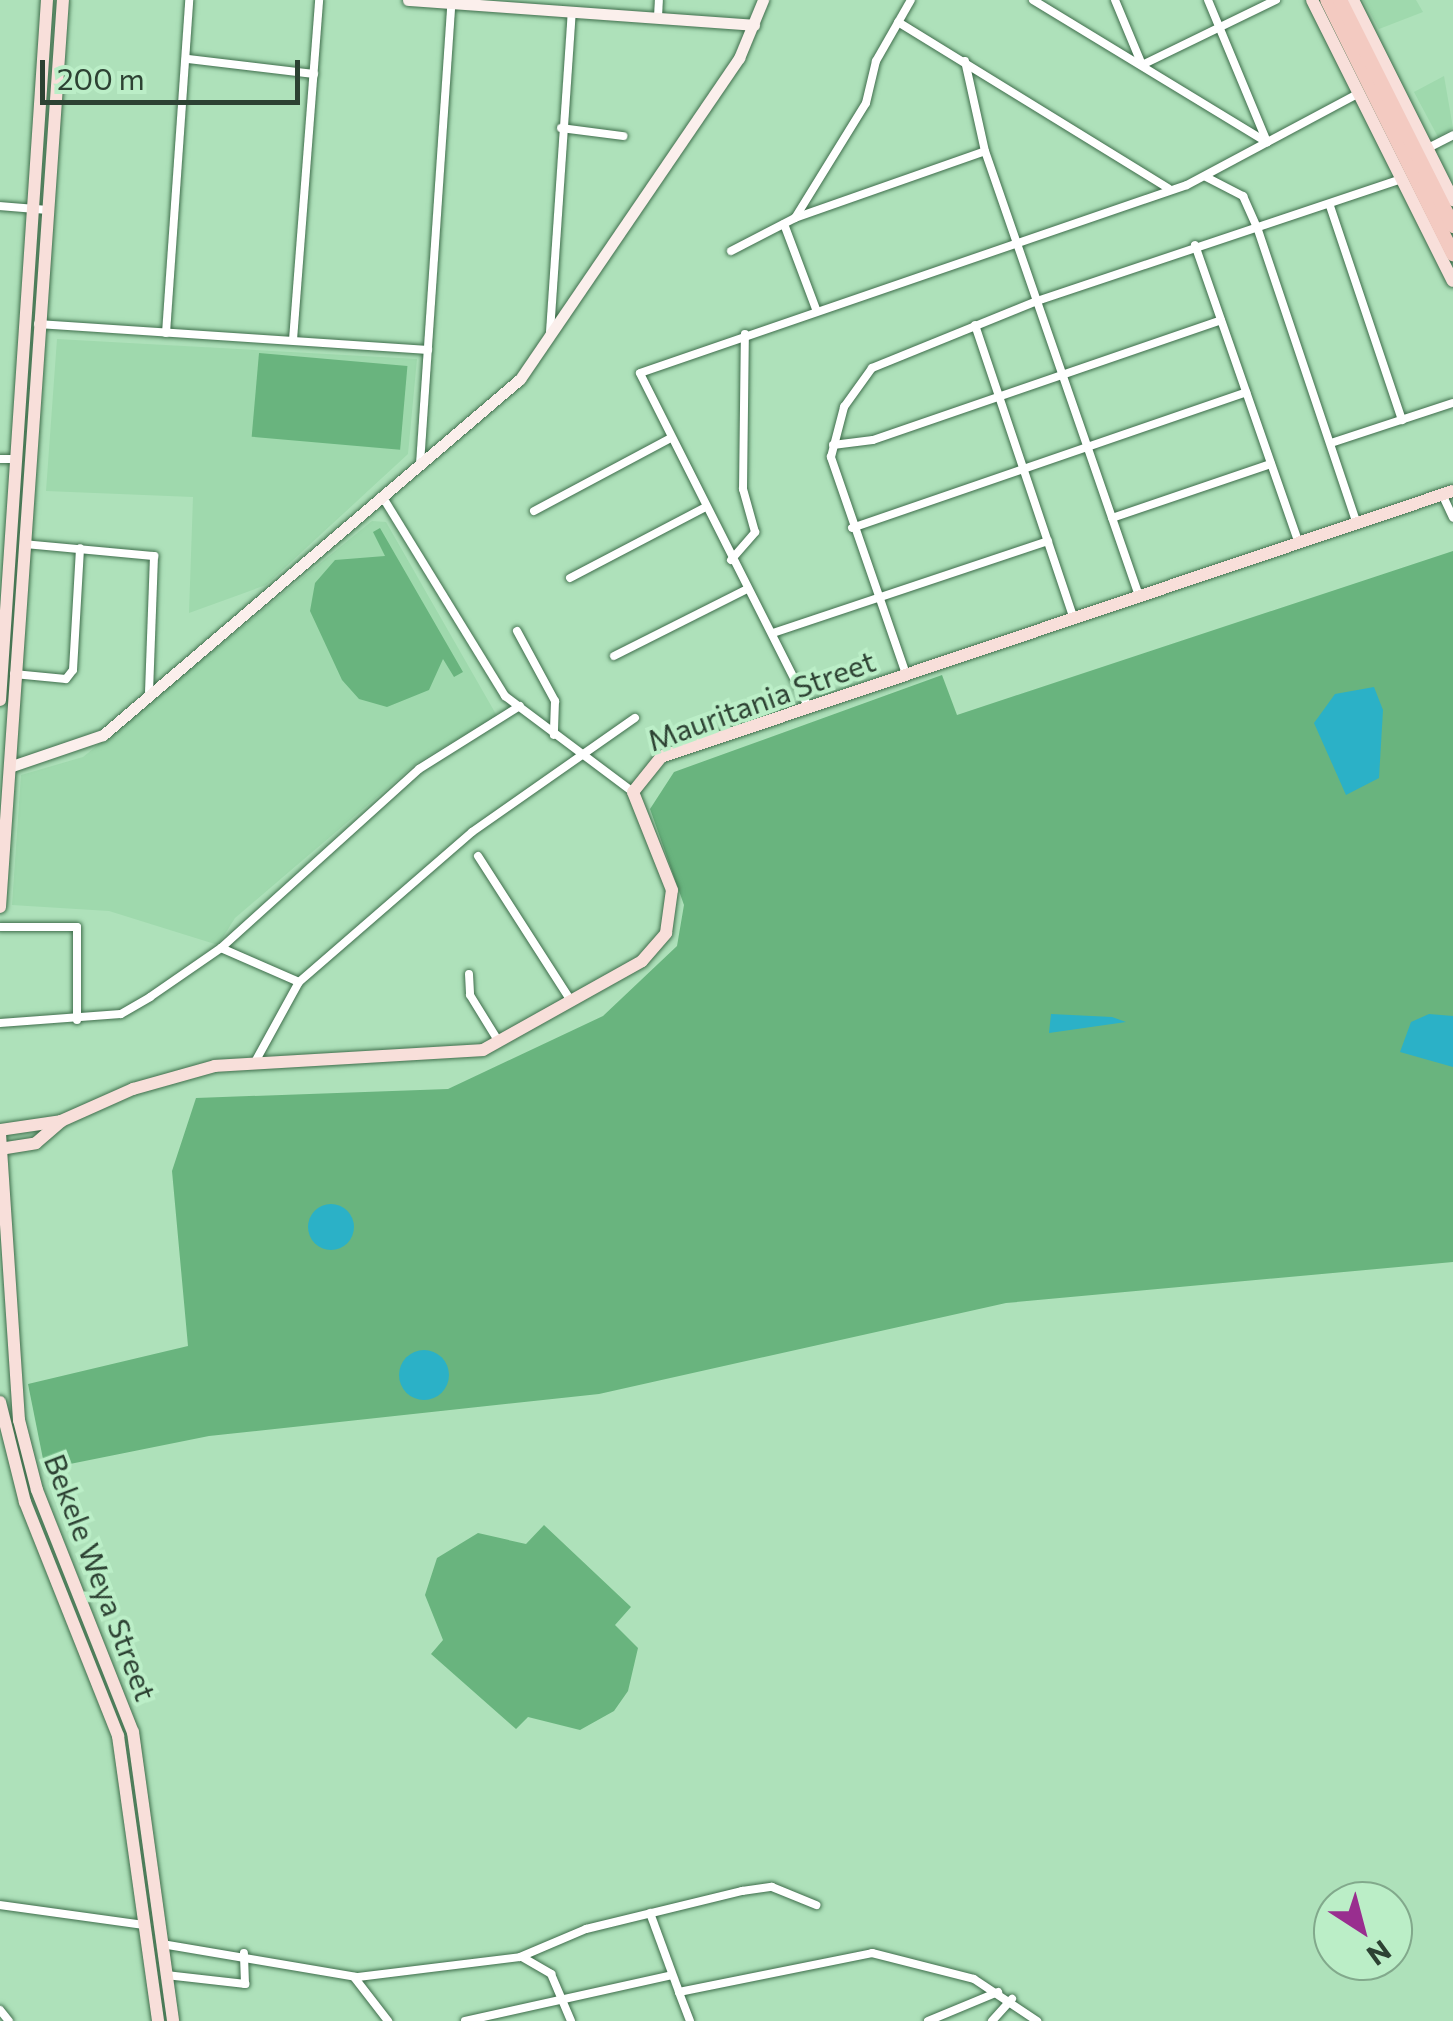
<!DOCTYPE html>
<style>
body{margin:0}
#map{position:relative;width:1453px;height:2021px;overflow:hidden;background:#aee1ba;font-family:Commissioner,sans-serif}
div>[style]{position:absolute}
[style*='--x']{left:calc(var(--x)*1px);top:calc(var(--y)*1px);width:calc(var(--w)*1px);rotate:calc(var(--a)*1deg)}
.built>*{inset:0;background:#9fd9ad}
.green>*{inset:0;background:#69b47e;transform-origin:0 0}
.water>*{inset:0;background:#2bb1c7}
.round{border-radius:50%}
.roads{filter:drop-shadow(0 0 2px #3f6e4c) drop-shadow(0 0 2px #3f6e4c)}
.street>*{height:8px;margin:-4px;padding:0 4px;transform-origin:4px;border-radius:4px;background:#fff}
.secondary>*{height:11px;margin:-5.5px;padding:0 5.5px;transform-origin:5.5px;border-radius:5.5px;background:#fbefec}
.primary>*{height:12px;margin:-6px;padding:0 6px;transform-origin:6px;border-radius:6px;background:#f8dfda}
.highway>*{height:14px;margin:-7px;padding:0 7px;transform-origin:7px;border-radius:7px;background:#f3cac1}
span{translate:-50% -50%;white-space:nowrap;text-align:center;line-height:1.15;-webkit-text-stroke:8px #bbeec7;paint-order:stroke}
.street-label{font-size:30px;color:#2d4233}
.north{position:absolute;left:1313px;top:1881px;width:100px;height:100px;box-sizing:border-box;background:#bbeec7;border:2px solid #82a98c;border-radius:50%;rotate:144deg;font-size:28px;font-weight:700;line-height:40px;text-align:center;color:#2d4233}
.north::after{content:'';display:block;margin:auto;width:35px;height:45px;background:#992e8f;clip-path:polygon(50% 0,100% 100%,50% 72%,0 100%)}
.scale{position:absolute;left:40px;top:60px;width:260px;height:45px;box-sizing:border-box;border:5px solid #2d4233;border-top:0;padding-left:12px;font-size:30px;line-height:35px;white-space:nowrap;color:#2d4233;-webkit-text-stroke:8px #bbeec7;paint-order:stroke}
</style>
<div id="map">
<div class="built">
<div style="clip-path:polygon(1363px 0,1416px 0,1423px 12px,1379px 29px)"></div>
<div style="clip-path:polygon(1444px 76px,1453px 128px,1438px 137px,1414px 92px)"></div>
<div style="clip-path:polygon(57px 339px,417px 359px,408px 454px,266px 585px,189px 613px,193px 497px,46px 491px)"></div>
<div style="clip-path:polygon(372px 521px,386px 522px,497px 716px,418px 762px,235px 918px,218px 945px,109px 911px,12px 905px,21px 775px,83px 757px)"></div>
</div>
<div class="green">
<div style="left:259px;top:353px;width:149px;height:84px;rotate:5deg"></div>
<div style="clip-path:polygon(380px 528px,463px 672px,454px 677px,443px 659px,429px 690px,387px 707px,359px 699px,342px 680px,310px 611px,315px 583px,335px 560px,385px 556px,373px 532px)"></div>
<div style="clip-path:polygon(1453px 551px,1453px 1262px,1006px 1303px,599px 1394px,209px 1436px,45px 1469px,28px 1384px,188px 1346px,172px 1171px,196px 1098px,448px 1089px,603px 1016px,677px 946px,684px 905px,650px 809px,674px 772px,942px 675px,957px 715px)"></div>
<div style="clip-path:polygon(544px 1525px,631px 1607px,615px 1625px,638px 1648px,628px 1691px,614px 1711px,580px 1730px,528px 1717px,516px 1729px,431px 1654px,443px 1640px,425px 1595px,437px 1558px,478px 1533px,526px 1544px)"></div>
</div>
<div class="water">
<div style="clip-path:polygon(1374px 687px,1383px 710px,1379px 778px,1346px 795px,1314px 723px,1335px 694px)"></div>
<div style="clip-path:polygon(1051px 1014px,1112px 1017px,1126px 1022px,1049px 1033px)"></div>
<div style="clip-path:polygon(1429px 1014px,1453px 1016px,1453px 1067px,1400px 1052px,1411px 1022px)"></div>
<div class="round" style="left:308px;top:1204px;width:46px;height:46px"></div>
<div class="round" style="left:399px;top:1350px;width:50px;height:50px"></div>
</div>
<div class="roads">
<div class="street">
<div style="--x:1033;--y:0;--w:274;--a:31.3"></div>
<div style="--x:1115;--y:0;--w:70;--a:67.4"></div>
<div style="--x:1142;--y:65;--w:149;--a:-25.9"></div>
<div style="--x:1208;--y:0;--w:154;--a:67.4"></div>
<div style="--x:658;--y:17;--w:17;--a:-87"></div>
<div style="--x:898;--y:22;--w:318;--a:31.6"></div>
<div style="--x:188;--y:59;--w:127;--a:6.8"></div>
<div style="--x:965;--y:61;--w:92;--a:77.5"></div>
<div style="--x:985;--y:151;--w:470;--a:70.9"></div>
<div style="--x:561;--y:128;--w:63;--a:7.4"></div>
<div style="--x:1426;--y:149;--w:30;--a:-27"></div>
<div style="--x:1206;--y:177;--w:42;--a:27.2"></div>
<div style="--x:1243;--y:196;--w:34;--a:66"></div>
<div style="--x:1257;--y:227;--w:310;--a:71.4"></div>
<div style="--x:0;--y:206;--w:47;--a:4.9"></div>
<div style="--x:1330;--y:206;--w:226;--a:71.4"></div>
<div style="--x:795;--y:218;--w:135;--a:-58.3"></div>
<div style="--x:866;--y:103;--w:43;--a:-76.6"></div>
<div style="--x:876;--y:61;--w:70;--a:-60.2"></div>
<div style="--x:784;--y:224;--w:91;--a:69.4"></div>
<div style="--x:1195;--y:245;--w:312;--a:70.8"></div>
<div style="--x:731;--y:251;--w:72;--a:-27.3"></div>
<div style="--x:795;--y:218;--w:201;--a:-19.4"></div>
<div style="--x:38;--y:324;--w:391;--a:3.8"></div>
<div style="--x:975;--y:325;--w:308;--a:71.4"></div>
<div style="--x:550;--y:332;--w:321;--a:-86.1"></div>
<div style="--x:166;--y:333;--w:334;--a:-86"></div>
<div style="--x:293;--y:340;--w:341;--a:-85.6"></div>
<div style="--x:1331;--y:443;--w:128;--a:-18.2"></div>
<div style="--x:833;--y:445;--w:40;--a:-7.1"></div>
<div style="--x:873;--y:440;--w:368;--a:-19"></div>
<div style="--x:0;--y:459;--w:13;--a:0"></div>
<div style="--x:420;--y:464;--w:465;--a:-86.1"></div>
<div style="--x:1442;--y:494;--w:26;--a:65"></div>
<div style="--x:382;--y:496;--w:235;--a:58.4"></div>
<div style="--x:505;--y:696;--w:160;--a:36.9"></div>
<div style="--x:534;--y:511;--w:153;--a:-28.1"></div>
<div style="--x:1112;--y:518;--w:168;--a:-18.8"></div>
<div style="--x:852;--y:528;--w:417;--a:-19"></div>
<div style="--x:24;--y:544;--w:131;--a:5.3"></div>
<div style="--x:154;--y:556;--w:138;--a:92.1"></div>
<div style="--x:731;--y:560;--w:37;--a:-49"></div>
<div style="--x:755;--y:532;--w:45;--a:-105.6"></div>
<div style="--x:743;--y:489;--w:155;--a:-89.3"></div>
<div style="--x:570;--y:578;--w:151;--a:-27.6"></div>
<div style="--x:517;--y:631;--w:80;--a:61.5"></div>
<div style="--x:555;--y:701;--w:34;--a:92"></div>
<div style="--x:773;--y:633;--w:290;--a:-18.5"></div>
<div style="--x:614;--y:656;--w:149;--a:-26.7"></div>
<div style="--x:14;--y:674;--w:52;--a:5.5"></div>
<div style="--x:66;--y:679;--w:11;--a:-52"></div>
<div style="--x:73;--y:670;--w:122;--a:-86.7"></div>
<div style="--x:906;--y:674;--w:230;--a:-109.1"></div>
<div style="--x:831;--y:457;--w:52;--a:-75.4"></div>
<div style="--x:844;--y:407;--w:48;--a:-54.3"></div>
<div style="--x:872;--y:368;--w:178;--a:-22.1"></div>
<div style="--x:1037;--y:301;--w:384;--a:-18.5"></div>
<div style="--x:809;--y:708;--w:375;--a:-116.8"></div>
<div style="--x:640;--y:373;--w:578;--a:-18.97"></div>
<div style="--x:1187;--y:185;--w:195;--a:-28.1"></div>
<div style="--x:478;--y:856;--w:172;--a:57.3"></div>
<div style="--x:0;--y:927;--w:77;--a:0"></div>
<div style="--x:77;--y:927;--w:93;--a:90"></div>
<div style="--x:221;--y:948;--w:85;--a:23.6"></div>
<div style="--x:469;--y:974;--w:21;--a:87"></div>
<div style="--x:470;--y:995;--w:55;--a:58.3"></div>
<div style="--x:0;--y:1023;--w:121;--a:-4.3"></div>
<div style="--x:121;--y:1014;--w:34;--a:-30"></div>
<div style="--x:150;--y:997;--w:86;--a:-34.6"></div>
<div style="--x:221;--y:948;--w:267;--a:-42.1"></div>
<div style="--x:419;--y:769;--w:119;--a:-32"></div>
<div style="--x:255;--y:1062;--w:91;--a:-61.2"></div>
<div style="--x:299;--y:982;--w:229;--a:-40.9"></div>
<div style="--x:472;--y:832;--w:199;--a:-35"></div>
<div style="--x:0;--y:1905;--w:145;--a:7.9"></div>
<div style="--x:650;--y:1913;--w:84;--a:69.8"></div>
<div style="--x:162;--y:1944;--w:199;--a:9.6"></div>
<div style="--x:358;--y:1977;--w:163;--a:-7"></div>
<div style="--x:520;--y:1957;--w:72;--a:-23"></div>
<div style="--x:586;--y:1929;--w:161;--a:-13.7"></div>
<div style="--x:742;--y:1891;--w:30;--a:-8"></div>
<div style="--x:772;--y:1887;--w:48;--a:22.2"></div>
<div style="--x:522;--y:1957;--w:34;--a:30"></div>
<div style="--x:551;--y:1974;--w:51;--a:66.9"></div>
<div style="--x:166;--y:1975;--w:80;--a:6.5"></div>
<div style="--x:245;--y:1984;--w:31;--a:-92"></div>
<div style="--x:354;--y:1977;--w:56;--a:52.3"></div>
<div style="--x:0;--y:2010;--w:14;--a:51"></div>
<div style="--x:465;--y:2021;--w:212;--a:-12.5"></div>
<div style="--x:690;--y:2021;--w:31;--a:-111"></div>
<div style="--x:679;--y:1992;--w:197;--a:-11.4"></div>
<div style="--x:872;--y:1953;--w:105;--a:14.3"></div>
<div style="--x:974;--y:1979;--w:76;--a:33.7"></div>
<div style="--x:928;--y:2021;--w:76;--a:-22.5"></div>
<div style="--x:992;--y:2021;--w:30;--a:-48"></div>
</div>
<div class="secondary">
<div style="--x:408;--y:0;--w:347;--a:4.1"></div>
<div style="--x:12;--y:766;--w:96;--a:-18.8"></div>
<div style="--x:103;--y:735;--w:548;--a:-40.49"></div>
<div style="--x:520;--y:379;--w:389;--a:-55.7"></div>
<div style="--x:739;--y:58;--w:63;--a:-67.5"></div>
</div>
<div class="primary">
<div style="--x:1312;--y:0;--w:314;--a:63.4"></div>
<div style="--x:1353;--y:0;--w:224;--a:63.4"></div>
<div style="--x:0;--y:700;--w:702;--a:-86.16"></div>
<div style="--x:0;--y:907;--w:909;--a:-86.03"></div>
<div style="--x:0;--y:1130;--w:62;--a:-8.4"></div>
<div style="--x:0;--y:1134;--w:287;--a:86.2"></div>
<div style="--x:19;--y:1420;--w:72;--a:75.6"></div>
<div style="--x:37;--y:1490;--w:260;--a:68.4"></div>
<div style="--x:133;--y:1732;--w:292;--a:82.1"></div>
<div style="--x:0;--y:1149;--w:36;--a:-9"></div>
<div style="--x:36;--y:1143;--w:33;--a:-41"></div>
<div style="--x:61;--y:1121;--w:79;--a:-24"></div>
<div style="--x:133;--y:1089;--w:85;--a:-15.7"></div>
<div style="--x:215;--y:1066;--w:268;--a:-3.4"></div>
<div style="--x:483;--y:1050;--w:182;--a:-29.2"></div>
<div style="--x:642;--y:961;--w:37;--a:-49"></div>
<div style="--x:666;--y:933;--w:43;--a:-82.1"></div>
<div style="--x:672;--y:890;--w:105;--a:-111.7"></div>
<div style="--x:633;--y:792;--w:45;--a:-51.3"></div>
<div style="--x:661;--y:757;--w:835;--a:-18.57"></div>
<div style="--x:0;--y:1402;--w:103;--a:76"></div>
<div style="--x:25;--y:1502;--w:252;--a:68.3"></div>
<div style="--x:118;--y:1736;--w:288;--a:82"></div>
</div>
<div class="highway">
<div style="--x:1327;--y:0;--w:284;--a:63.6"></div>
<div style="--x:1340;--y:0;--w:253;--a:63.4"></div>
</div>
</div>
<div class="street-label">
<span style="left:761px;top:700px;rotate:-20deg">Mauritania Street</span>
<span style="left:101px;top:1577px;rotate:69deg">Bekele Weya Street</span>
</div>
<div class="north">N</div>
<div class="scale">200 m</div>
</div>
